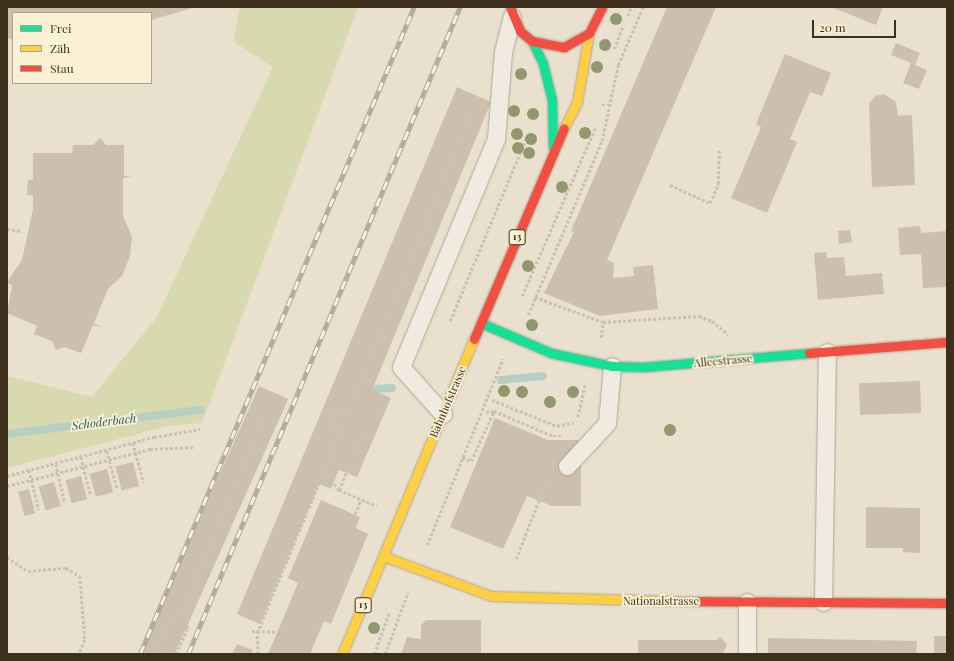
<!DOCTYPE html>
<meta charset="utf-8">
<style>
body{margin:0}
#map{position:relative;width:954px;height:661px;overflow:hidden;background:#e9e1cd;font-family:"Playfair Display",serif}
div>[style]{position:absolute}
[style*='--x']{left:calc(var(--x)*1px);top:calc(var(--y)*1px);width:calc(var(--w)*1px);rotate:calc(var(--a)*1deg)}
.green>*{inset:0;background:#d7d9ae}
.stream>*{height:8px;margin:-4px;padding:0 4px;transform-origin:4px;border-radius:4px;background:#b9cec2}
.building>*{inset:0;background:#cdbfad;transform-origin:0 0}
.path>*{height:2.5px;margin-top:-1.25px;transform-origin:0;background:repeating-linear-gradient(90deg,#c8c2b6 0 3px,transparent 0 5px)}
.roads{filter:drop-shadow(0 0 1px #aea696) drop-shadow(0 0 1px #aea696)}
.lane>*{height:17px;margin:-8.5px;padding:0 8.5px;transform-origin:8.5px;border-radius:8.5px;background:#f0ebe0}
.fast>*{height:9px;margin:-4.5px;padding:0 4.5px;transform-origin:4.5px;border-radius:4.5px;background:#16e098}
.slow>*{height:9px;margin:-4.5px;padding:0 4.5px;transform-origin:4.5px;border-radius:4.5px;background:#ffcf43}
.jam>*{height:9px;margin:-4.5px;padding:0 4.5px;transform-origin:4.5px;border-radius:4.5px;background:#f24e42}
.rail>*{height:4.5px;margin-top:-2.25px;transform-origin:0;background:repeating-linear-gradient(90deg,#faf0d3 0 9px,#afaaa0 0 18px);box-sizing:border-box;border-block:1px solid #afaaa0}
.trees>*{width:12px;height:12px;margin:-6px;border-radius:50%;background:#92986e}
span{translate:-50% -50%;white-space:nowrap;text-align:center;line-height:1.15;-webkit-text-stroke:3.5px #faf0d3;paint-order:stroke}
.shield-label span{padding:1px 3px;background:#faf0d3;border:1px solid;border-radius:3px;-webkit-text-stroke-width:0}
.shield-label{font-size:10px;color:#3e2e1c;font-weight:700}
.street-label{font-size:11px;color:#3e2e1c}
.water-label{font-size:12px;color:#2a605f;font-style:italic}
.frame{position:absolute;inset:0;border:8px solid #3e2e1c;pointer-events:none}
.legend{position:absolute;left:12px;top:12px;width:140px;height:72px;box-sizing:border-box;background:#faf0d3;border:1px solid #afa28a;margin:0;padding:5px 7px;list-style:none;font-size:12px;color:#3e2e1c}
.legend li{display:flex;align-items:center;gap:8px;height:20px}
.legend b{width:20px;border:1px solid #afa28a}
.scale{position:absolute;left:812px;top:20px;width:84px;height:18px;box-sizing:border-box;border:2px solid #3e2e1c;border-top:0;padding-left:5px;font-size:12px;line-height:14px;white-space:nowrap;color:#3e2e1c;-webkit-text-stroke:3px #faf0d3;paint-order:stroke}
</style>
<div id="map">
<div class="green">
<div style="clip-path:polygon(240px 7px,358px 7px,202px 423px,168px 426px,7px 468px,7px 376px,92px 397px,157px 317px,273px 67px,233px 41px)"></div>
</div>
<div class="stream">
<div style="--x:501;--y:380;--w:42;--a:-5.4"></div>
<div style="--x:375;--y:389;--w:17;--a:-3"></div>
<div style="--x:7;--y:434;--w:195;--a:-7.1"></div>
</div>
<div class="building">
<div style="clip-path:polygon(7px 7px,196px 7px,151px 20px,151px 13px,13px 13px,13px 40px,7px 38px)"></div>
<div style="clip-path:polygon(667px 7px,716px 7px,607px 260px,614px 263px,613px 278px,634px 276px,633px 267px,653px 265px,658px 309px,600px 316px,544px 293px,574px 232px,571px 231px)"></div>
<div style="clip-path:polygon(831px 7px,883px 7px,876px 25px)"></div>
<div style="clip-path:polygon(896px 43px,920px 53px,915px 65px,927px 70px,919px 89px,903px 83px,911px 63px,891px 55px)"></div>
<div style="clip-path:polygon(785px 54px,831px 73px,822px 96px,810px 92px,790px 139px,797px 142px,767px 213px,731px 198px,761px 127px,756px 124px)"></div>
<div style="clip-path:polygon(457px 87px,491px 102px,372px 390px,391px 398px,357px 477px,339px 470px,331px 489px,319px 484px,260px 624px,237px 614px)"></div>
<div style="clip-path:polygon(884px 94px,896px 102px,898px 116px,912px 115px,915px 185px,872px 187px,869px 104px,875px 96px)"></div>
<div style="clip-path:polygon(100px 138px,106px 145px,124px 145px,124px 176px,132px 176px,123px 178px,123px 216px,132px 237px,130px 256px,122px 276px,108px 289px,94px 323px,102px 327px,93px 325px,81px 353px,64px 347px,56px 350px,52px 341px,34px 334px,37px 326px,7px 313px,12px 286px,7px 282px,22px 260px,33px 209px,33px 195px,27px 195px,28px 180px,33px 180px,33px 153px,72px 153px,73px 145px,93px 145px)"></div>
<div style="clip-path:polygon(920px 226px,921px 233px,947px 231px,947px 287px,923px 288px,921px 254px,900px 255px,898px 228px)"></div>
<div style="clip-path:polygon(850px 230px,852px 242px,839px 244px,838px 231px)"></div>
<div style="clip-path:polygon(826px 252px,827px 258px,844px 257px,846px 276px,882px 273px,884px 294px,818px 300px,814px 253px)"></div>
<div style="left:920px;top:381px;width:32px;height:61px;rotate:88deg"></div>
<div style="left:259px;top:386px;width:32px;height:290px;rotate:24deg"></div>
<div style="clip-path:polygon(495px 418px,548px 440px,578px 440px,581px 463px,581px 506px,552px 506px,527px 496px,503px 549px,450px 527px)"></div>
<div style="left:133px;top:462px;width:25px;height:18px;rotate:76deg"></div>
<div style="left:107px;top:469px;width:24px;height:18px;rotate:75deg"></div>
<div style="left:81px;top:476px;width:24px;height:16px;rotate:75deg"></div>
<div style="left:54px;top:482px;width:25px;height:16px;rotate:74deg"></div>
<div style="left:29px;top:489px;width:25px;height:11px;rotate:76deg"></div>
<div style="clip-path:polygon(321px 500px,360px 517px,356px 528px,368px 534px,331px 624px,324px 621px,310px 654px,268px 654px,298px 583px,288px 578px)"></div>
<div style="clip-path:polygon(866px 507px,920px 508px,920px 553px,903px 552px,903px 548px,866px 548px)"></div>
<div style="clip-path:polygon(426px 620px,481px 620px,481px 654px,401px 654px,407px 637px,421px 639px,421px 625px)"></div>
<div style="left:934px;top:636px;width:13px;height:18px"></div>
<div style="clip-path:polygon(720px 637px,727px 644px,723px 654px,638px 654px,638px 640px,717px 640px)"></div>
<div style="clip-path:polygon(768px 638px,917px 641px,916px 654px,768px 654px)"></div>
<div style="clip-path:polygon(237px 644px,253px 650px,251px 654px,232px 654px)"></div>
</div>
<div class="path">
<div style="--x:628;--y:16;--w:9;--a:-72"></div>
<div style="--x:614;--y:49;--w:25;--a:-69"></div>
<div style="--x:602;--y:105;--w:8;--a:0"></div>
<div style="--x:670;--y:185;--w:44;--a:24.2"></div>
<div style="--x:710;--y:203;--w:21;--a:-67"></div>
<div style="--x:718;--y:184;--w:35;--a:-88"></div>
<div style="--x:7;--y:229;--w:14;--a:8"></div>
<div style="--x:522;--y:296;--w:183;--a:-66.5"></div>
<div style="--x:535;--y:297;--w:72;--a:20.2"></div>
<div style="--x:603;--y:322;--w:96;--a:-3.6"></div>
<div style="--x:699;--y:316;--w:14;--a:21"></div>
<div style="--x:712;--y:321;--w:21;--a:39"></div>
<div style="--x:528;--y:315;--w:189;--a:-67"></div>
<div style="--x:602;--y:141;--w:78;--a:-78.1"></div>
<div style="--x:618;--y:65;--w:63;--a:-66.7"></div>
<div style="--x:450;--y:321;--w:198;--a:-67.4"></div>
<div style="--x:601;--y:338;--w:16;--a:-83"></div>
<div style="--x:492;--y:400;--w:70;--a:21.8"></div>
<div style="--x:557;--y:426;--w:17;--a:-13"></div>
<div style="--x:486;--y:412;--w:8;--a:-7"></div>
<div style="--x:494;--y:411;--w:64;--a:23"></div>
<div style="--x:553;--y:436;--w:9;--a:0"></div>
<div style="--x:578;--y:417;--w:33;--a:-78"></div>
<div style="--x:328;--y:430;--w:24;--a:-68"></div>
<div style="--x:337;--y:408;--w:13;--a:29"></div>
<div style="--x:133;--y:443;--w:41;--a:74.6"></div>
<div style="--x:107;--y:451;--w:39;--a:75"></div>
<div style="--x:81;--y:457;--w:40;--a:75.6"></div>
<div style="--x:462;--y:458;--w:9;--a:18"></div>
<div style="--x:471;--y:461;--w:55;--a:-65.3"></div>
<div style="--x:56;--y:464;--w:40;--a:77"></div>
<div style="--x:29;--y:470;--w:41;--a:76"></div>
<div style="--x:325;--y:472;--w:23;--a:52"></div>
<div style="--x:339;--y:490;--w:41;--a:22.8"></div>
<div style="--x:7;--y:476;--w:152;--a:-14.9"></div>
<div style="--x:154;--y:437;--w:47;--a:-9.9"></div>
<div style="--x:7;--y:486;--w:148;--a:-14.5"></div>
<div style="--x:150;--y:449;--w:44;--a:-2.6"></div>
<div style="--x:339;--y:490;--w:69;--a:-67.9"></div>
<div style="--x:355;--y:514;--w:16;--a:-68"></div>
<div style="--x:427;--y:545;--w:201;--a:-67.8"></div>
<div style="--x:7;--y:557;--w:25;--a:34"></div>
<div style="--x:28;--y:571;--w:38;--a:-5"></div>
<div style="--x:66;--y:568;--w:16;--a:30"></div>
<div style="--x:80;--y:576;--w:64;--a:85.5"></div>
<div style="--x:85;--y:640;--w:15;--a:113"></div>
<div style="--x:516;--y:559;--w:86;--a:-68.8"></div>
<div style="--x:252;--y:631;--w:25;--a:2"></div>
<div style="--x:153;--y:654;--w:35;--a:-66"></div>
<div style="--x:167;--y:622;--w:31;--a:-48"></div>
<div style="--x:188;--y:599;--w:203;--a:-67.4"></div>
<div style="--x:176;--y:654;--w:27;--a:-66"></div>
<div style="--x:187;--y:629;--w:30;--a:-88"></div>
<div style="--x:258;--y:654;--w:21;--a:-93"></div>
<div style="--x:257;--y:633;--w:569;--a:-67.58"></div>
<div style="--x:374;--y:654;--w:44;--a:-69.9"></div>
<div style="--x:385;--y:654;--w:66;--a:-69.6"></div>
</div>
<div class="roads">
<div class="lane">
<div style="--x:443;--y:414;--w:63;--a:-131.8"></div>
<div style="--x:401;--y:367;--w:247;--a:-67.4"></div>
<div style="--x:496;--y:139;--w:87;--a:-85.4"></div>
<div style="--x:503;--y:52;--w:36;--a:-76"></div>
<div style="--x:567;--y:466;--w:59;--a:-47.1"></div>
<div style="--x:607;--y:423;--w:57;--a:-85"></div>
<div style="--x:747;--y:602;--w:52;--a:90"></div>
<div style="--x:823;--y:602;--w:250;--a:-89.1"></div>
</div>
<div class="fast">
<div style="--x:532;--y:41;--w:25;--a:64"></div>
<div style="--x:543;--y:64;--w:37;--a:76"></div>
<div style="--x:552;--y:100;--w:47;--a:88.8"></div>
<div style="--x:481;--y:323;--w:76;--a:23.2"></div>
<div style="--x:551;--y:353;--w:62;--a:12"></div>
<div style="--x:612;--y:366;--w:31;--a:2"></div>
<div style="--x:643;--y:367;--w:167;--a:-4.8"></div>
</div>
<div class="slow">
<div style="--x:564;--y:128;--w:29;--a:-63"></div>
<div style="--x:577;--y:102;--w:70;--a:-80.1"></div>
<div style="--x:383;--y:556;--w:115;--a:20.3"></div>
<div style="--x:491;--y:596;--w:189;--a:1.5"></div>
<div style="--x:342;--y:654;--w:342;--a:-67.3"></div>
</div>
<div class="jam">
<div style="--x:510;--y:7;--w:26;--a:67"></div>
<div style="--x:520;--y:31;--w:16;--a:40"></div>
<div style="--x:532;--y:41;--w:33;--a:11"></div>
<div style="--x:564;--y:47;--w:29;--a:-29"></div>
<div style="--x:589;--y:33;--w:29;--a:-63"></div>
<div style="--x:474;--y:339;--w:229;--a:-66.9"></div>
<div style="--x:809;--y:353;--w:138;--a:-4.6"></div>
<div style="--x:680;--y:601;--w:267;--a:0.4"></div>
</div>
</div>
<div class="rail">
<div style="--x:140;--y:654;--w:703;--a:-67.05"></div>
<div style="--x:188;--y:654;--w:702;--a:-67.2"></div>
</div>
<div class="trees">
<div style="left:616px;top:19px"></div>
<div style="left:605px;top:45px"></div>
<div style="left:597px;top:67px"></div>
<div style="left:521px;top:74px"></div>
<div style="left:514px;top:111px"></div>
<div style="left:533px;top:114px"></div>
<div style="left:585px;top:133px"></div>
<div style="left:517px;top:134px"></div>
<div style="left:531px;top:139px"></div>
<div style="left:518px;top:148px"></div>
<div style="left:529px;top:153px"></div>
<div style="left:562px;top:187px"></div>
<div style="left:528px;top:266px"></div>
<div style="left:532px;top:325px"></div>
<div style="left:504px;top:391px"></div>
<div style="left:522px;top:392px"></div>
<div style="left:573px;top:392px"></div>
<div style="left:550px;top:402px"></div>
<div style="left:670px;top:430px"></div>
<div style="left:374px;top:628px"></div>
</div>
<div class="shield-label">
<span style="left:517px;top:237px">13</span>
<span style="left:363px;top:605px">13</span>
</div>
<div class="street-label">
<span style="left:723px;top:361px;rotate:-5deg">Alleestrasse</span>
<span style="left:448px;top:402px;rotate:-67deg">Bahnhofstrasse</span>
<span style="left:661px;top:601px">Nationalstrasse</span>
</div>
<div class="water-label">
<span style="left:104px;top:422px;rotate:-7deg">Schoderbach</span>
</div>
<div class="frame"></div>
<ul class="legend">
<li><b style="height:5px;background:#16e098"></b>Frei</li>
<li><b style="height:5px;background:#ffcf43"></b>Zäh</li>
<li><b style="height:5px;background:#f24e42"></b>Stau</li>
</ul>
<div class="scale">20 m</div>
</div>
